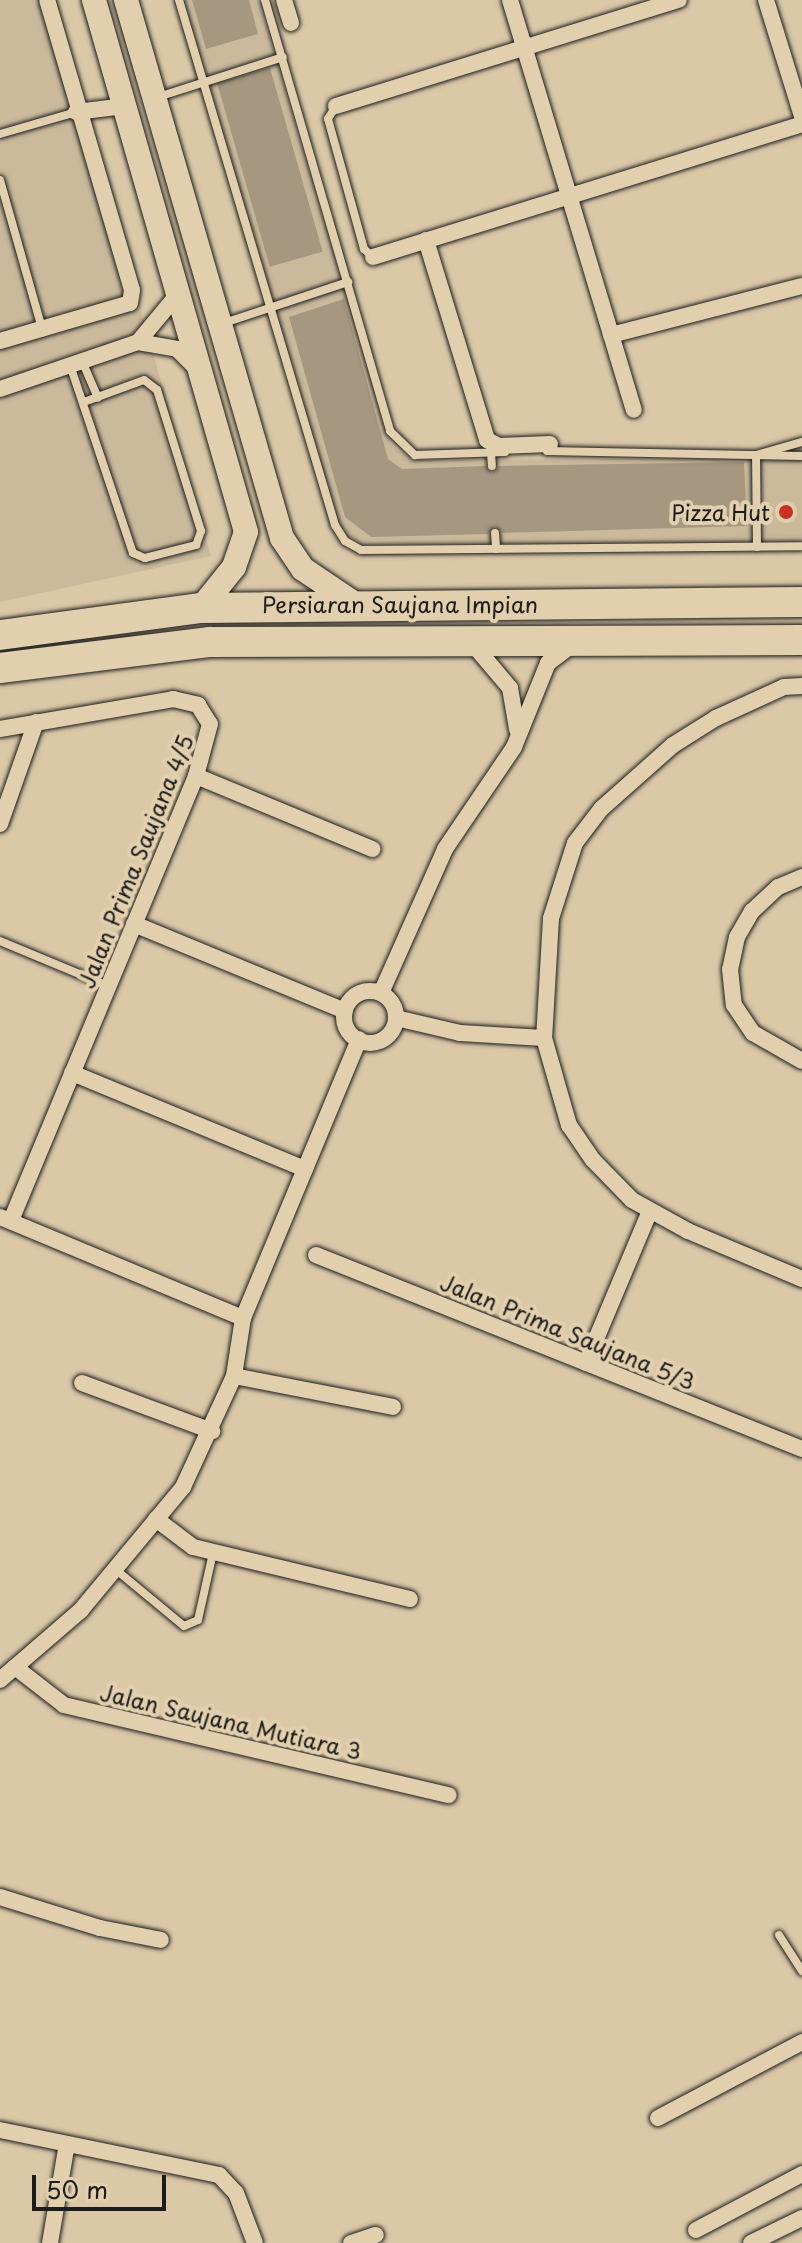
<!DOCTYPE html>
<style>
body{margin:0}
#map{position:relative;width:802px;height:2243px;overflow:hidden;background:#dac8a7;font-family:"Playpen Sans",sans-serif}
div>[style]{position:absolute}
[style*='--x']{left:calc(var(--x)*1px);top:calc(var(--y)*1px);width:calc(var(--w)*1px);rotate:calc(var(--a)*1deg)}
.built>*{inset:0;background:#cab99b}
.building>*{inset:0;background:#a59780;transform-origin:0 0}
.roads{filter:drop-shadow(0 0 2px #1c1c1c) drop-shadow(0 0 2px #1c1c1c)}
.lane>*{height:8px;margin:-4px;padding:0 4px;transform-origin:4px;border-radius:4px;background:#e2cfad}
.street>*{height:16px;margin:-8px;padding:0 8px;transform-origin:8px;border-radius:8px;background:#e2cfad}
.street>.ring{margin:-8px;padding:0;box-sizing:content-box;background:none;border:16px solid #e2cfad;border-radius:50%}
.secondary>*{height:24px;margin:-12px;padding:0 12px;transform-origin:12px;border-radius:12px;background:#e2cfad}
.highway>*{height:30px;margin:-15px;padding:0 15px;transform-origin:15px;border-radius:15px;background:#e2cfad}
.dots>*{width:22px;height:22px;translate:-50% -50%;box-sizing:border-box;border:4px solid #e2cfad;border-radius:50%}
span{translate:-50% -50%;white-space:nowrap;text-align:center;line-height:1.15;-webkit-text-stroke:8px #e2cfad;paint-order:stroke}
.poi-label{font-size:22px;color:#1c1c1c}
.right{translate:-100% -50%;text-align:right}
.street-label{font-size:22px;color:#1c1c1c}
.scale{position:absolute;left:32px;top:2175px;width:134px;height:36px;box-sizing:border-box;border:4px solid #1c1c1c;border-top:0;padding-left:10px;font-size:24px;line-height:28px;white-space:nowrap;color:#1c1c1c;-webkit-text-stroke:6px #e2cfad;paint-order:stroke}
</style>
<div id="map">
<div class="built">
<div style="clip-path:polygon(0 0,52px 0,211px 556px,0 602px)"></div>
<div style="clip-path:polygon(183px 0,258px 0,391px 445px,412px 460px,802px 458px,802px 541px,363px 544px,349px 536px,338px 522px)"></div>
</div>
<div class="building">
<div style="clip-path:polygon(192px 0,249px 0,258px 34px,206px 49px)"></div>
<div style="left:270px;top:68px;width:191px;height:55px;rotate:74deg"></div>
<div style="clip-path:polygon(344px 299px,388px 459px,402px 469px,485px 466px,492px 473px,499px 466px,744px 462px,747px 526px,502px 533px,495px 526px,488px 534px,371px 537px,345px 517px,289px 317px)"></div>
</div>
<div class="roads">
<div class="lane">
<div style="--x:179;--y:0;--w:548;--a:73.45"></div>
<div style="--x:335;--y:525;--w:19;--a:58"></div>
<div style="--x:345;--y:541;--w:18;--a:29"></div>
<div style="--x:361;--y:550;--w:441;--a:-0.5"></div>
<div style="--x:265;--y:0;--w:449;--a:73.8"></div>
<div style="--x:390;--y:431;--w:35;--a:44"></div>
<div style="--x:415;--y:455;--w:90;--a:-1.9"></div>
<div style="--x:158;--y:97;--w:131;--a:-17.7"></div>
<div style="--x:336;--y:106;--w:15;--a:122"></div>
<div style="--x:328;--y:119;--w:135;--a:74.5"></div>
<div style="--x:364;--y:249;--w:12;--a:42"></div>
<div style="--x:0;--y:134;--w:79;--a:-16.1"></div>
<div style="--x:0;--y:180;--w:154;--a:74.2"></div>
<div style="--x:224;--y:323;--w:131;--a:-18.3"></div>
<div style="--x:82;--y:361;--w:40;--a:66.6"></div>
<div style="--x:70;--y:365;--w:198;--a:71.5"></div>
<div style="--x:133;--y:553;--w:13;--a:23"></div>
<div style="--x:145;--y:558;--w:53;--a:-14.3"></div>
<div style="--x:196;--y:545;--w:15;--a:-70"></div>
<div style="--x:201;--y:531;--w:148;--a:-107.3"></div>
<div style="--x:157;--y:390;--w:16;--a:-142"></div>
<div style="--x:144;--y:380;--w:64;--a:159.9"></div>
<div style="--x:547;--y:451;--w:255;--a:1.1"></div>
<div style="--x:491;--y:453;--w:13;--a:86"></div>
<div style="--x:495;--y:533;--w:16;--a:86"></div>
<div style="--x:757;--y:547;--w:92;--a:-90.6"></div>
<div style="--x:756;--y:455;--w:48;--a:-15.8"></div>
<div style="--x:0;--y:941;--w:117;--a:22.6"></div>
<div style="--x:115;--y:1569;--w:89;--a:39.6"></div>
<div style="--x:184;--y:1626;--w:15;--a:-23"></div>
<div style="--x:198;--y:1620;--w:69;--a:-77.4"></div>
<div style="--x:779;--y:1935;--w:43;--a:57.4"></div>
</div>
<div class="street">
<div style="--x:284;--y:0;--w:24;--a:73"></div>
<div style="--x:510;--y:0;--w:428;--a:73.2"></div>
<div style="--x:766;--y:0;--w:121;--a:72.8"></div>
<div style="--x:336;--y:106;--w:359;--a:-17.2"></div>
<div style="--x:76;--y:112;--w:48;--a:-7.1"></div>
<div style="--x:426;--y:240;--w:209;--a:73"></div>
<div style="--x:487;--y:440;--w:13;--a:27"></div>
<div style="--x:499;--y:446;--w:51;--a:-2.2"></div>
<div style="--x:373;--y:257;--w:449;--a:-17.2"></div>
<div style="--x:611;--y:335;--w:197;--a:-14.4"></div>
<div style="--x:0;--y:341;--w:135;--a:-16.3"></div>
<div style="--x:130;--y:303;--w:13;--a:-81"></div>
<div style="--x:132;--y:290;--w:302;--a:-106.3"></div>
<div style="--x:138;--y:342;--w:40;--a:10"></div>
<div style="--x:177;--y:349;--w:27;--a:45"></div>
<div style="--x:0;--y:389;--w:146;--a:-18.8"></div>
<div style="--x:138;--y:342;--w:62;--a:-50.2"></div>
<div style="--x:472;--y:643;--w:59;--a:49.8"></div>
<div style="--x:510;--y:688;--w:42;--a:80.3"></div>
<div style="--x:802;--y:686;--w:18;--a:177"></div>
<div style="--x:784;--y:687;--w:75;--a:155.5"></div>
<div style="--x:716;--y:718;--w:51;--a:147.9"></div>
<div style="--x:673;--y:745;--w:96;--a:138.4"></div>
<div style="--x:601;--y:809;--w:43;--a:127.4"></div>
<div style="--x:575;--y:843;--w:79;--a:107.7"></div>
<div style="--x:551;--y:918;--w:120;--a:93.3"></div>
<div style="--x:544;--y:1038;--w:91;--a:74"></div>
<div style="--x:569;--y:1125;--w:42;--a:55.6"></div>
<div style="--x:593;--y:1160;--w:56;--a:45.7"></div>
<div style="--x:632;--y:1200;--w:64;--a:29"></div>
<div style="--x:688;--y:1231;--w:124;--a:22.8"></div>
<div style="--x:0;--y:729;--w:176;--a:-9.8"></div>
<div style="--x:173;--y:699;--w:26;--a:13"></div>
<div style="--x:198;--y:705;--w:22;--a:58"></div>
<div style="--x:210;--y:724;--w:54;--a:105.1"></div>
<div style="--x:196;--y:776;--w:482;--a:112.6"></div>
<div style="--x:196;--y:776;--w:191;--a:22.5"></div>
<div style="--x:0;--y:824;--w:108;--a:-70.6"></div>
<div style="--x:802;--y:877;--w:26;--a:157"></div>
<div style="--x:778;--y:887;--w:35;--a:137"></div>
<div style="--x:752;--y:911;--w:30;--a:120"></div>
<div style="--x:737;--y:937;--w:33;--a:102"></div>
<div style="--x:730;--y:969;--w:36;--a:84"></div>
<div style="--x:734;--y:1005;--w:34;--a:56"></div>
<div style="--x:753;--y:1033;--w:56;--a:29.7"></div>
<div style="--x:134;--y:924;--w:228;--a:22.4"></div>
<div class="ring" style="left:344px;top:991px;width:36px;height:36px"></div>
<div style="--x:381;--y:993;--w:158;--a:-66"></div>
<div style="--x:445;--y:849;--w:123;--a:-55.9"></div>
<div style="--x:514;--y:747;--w:91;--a:-68"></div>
<div style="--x:548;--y:663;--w:31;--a:-37"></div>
<div style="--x:396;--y:1018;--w:66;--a:13.2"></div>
<div style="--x:460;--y:1033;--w:84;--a:3.4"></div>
<div style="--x:72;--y:1073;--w:252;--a:22.4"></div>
<div style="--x:0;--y:1217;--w:263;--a:22.6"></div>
<div style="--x:316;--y:1255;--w:523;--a:21.76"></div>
<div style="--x:586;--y:1363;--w:163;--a:-67.2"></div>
<div style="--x:234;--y:1376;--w:162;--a:11"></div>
<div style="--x:82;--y:1383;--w:139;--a:20.3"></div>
<div style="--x:156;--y:1519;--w:46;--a:37.1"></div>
<div style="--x:193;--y:1547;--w:223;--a:13.5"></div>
<div style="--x:15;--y:1667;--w:62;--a:37.8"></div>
<div style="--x:64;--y:1705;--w:395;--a:13.2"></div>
<div style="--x:0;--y:1680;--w:107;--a:-40.8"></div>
<div style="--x:81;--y:1610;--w:160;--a:-50.3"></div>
<div style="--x:183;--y:1487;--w:122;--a:-65.3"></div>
<div style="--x:234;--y:1376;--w:59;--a:-81.2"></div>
<div style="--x:243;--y:1318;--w:302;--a:-67.4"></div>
<div style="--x:0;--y:1897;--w:105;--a:17.2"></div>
<div style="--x:100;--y:1928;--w:62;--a:11.1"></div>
<div style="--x:658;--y:2118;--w:163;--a:-27.8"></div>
<div style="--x:0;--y:2130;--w:224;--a:11.6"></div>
<div style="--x:219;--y:2175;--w:25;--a:47"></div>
<div style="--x:236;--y:2193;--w:53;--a:69.2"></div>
<div style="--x:696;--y:2230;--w:120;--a:-27.8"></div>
<div style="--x:50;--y:2243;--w:100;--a:-80.3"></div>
<div style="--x:351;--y:2243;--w:26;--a:-18"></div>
<div style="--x:751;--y:2243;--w:57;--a:-26.1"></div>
</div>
<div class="secondary">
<div style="--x:94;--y:0;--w:553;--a:74.05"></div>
<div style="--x:246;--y:532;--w:37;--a:109"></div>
<div style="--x:234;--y:567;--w:53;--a:128.8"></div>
<div style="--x:126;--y:0;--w:560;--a:73.83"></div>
<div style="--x:282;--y:538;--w:37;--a:56"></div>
<div style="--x:303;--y:569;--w:59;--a:34"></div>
</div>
<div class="highway">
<div style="--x:0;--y:635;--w:203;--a:-7.7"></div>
<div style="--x:201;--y:608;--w:601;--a:-0.57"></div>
<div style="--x:0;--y:668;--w:212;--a:-7.1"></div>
<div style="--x:210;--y:642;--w:592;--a:-0.19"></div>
</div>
</div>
<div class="dots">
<div style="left:786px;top:512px;background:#c8321e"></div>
</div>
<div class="poi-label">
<span class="right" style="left:770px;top:512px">Pizza Hut</span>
</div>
<div class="street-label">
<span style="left:400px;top:604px">Persiaran Saujana Impian</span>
<span style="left:135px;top:861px;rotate:-68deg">Jalan Prima Saujana 4/5</span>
<span style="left:568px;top:1331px;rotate:22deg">Jalan Prima Saujana 5/3</span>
<span style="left:231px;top:1721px;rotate:13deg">Jalan Saujana Mutiara 3</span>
</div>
<div class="scale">50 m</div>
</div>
